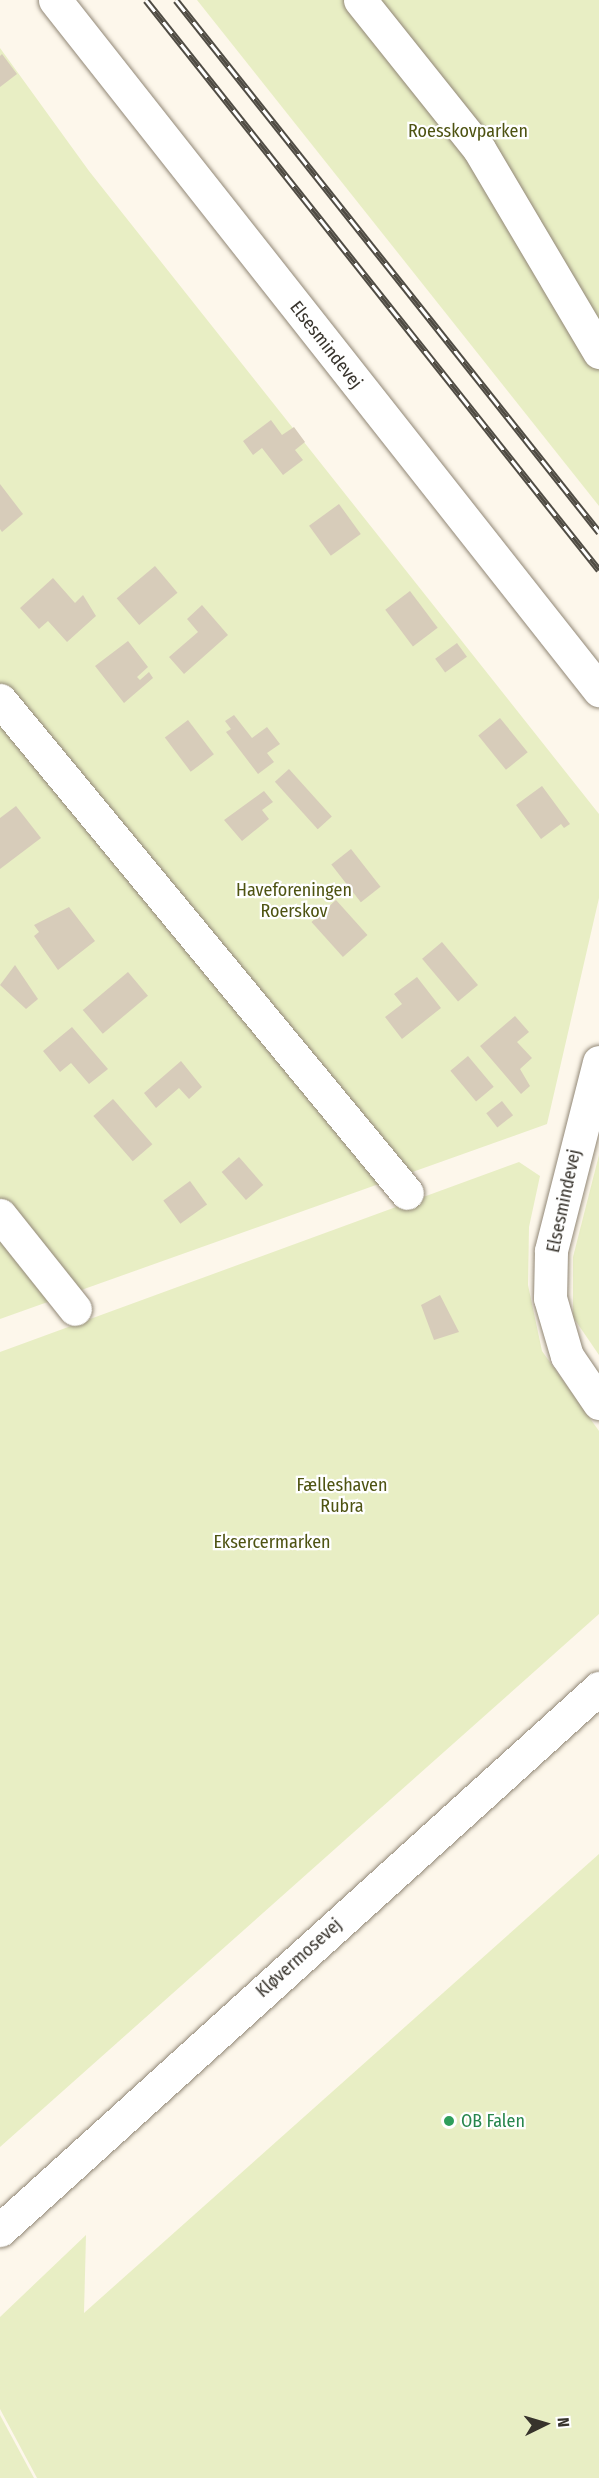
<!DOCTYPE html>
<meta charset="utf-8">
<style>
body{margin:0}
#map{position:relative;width:599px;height:2478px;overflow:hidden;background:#fdf7eb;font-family:"Fira Sans Condensed",sans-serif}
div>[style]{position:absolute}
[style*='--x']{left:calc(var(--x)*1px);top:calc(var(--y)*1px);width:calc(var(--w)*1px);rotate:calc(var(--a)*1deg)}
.green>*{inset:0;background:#e8eec4}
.building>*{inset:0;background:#d7ccba;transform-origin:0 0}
.roads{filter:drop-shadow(0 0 2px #918776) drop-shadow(0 0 2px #918776)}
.minor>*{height:33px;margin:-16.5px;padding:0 16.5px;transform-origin:16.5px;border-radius:16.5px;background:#fff}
.major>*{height:33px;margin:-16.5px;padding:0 16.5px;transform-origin:16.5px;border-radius:16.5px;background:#fff}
.rail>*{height:7px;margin-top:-3.5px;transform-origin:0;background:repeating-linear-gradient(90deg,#fff 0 14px,#504c44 0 28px);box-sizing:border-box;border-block:2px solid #504c44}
.dots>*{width:16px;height:16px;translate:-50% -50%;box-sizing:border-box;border:3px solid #fff;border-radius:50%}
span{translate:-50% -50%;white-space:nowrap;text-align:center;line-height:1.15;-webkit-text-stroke:4.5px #fff;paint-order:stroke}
.park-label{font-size:18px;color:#4e5312}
.street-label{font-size:18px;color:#37332c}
.leisure-label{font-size:18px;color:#27864d}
.left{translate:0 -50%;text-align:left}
.north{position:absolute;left:515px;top:2394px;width:60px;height:60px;-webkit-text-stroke:4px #fff;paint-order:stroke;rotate:85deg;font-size:16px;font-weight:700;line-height:24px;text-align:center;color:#37332c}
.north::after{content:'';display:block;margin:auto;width:21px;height:27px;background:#37332c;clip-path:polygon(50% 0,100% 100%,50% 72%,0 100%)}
</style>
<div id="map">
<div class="green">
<div style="clip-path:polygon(197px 0,599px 0,599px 506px)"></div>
<div style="clip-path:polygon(0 48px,89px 171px,599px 814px,599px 898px,547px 1124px,0 1319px)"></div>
<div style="clip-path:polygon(599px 1155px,599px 1355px,573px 1317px,573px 1257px)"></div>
<div style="clip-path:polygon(519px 1162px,540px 1176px,529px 1227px,528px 1285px,542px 1351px,599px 1431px,599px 1614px,0 2147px,0 1352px)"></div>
<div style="clip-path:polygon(599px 1854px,599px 2478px,37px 2478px,0 2409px,0 2317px,86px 2235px,84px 2313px)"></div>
<div style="clip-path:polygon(0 2415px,34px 2478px,0 2478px)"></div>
</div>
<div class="building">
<div style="clip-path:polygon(2px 54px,17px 74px,0 87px,0 56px)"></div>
<div style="clip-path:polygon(271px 420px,282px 435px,294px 427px,305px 442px,295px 450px,303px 460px,283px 475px,262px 448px,253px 455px,243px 441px)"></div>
<div style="clip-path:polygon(0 484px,23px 514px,2px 532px,0 529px)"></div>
<div style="left:339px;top:504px;width:37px;height:37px;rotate:54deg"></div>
<div style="left:155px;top:566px;width:35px;height:50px;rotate:50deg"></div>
<div style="clip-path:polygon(53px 578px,75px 603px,83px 595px,96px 616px,67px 642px,48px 621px,39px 629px,20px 608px)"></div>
<div style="left:410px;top:591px;width:46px;height:31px;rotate:53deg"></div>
<div style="clip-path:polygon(202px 605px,228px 635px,184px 674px,169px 657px,198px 632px,187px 619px)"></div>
<div style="clip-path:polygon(128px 641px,148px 667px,137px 677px,140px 680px,149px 672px,153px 678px,124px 703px,95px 666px)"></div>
<div style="left:457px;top:643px;width:17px;height:27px;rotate:54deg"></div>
<div style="clip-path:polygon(234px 715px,252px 738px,267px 727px,280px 744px,267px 753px,274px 762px,258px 774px,226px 732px,231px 729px,225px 721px)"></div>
<div style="left:500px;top:718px;width:44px;height:28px;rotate:51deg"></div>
<div style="left:188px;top:720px;width:43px;height:29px;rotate:53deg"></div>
<div style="left:289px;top:769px;width:64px;height:19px;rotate:48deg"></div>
<div style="clip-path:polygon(542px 786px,570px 824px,564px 828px,561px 824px,541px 839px,516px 805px)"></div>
<div style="clip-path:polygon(264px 791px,273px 802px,262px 810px,269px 819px,242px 841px,224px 820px)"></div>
<div style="clip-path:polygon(16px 806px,41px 838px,0 869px,0 818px)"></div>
<div style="left:351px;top:849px;width:48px;height:25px;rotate:52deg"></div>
<div style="left:336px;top:900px;width:47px;height:33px;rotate:48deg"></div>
<div style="clip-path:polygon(69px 907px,95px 941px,58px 970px,34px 936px,39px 932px,34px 925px)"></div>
<div style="left:442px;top:942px;width:56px;height:26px;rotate:50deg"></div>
<div style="clip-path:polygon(15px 965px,38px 999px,26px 1009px,0 985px)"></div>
<div style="left:128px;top:972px;width:31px;height:59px;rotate:50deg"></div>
<div style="clip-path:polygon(417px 977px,441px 1008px,402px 1039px,385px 1017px,402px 1004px,394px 994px)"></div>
<div style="clip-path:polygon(515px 1016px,529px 1032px,517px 1042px,532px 1058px,520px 1069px,530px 1086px,521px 1094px,480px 1046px)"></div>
<div style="clip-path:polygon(72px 1027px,108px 1069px,89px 1084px,71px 1063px,60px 1072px,43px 1051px)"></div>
<div style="left:468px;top:1056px;width:40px;height:23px;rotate:50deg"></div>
<div style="clip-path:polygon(181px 1061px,202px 1087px,189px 1099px,179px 1088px,156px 1108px,144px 1093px)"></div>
<div style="left:113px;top:1099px;width:60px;height:26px;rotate:49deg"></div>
<div style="left:502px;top:1101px;width:18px;height:20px;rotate:52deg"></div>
<div style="left:239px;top:1157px;width:37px;height:23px;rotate:49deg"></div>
<div style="left:190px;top:1181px;width:29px;height:33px;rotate:54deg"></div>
<div style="clip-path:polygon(440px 1295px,459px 1332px,434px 1340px,421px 1305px)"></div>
</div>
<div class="roads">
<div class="minor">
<div style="--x:55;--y:0;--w:879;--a:51.75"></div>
<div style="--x:360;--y:0;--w:191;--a:51.4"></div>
<div style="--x:479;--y:149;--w:236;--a:59.4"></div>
<div style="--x:0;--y:700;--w:639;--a:50.46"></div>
<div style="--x:599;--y:1062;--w:195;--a:104.3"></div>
<div style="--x:551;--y:1251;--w:47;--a:91.2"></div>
<div style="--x:550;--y:1298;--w:60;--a:73.7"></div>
<div style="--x:567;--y:1356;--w:57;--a:55.8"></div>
<div style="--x:0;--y:1215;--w:120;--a:51.4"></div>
</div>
<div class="major">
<div style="--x:0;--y:2230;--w:808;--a:-42.14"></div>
</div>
</div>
<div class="rail">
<div style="--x:146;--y:0;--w:728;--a:51.52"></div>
<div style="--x:176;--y:0;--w:680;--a:51.51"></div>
</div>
<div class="dots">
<div style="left:449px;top:2121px;background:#2e9e5b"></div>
</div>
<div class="park-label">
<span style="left:468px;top:131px">Roesskovparken</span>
<span style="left:294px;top:901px">Haveforeningen<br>Roerskov</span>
<span style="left:342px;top:1496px">Fælleshaven<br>Rubra</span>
<span style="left:272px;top:1542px">Eksercermarken</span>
</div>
<div class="street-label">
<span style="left:326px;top:345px;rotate:52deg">Elsesmindevej</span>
<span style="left:564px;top:1201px;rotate:-78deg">Elsesmindevej</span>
<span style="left:299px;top:1958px;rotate:-42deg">Kløvermosevej</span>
</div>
<div class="leisure-label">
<span class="left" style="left:461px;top:2121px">OB Falen</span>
</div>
<div class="north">N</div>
</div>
